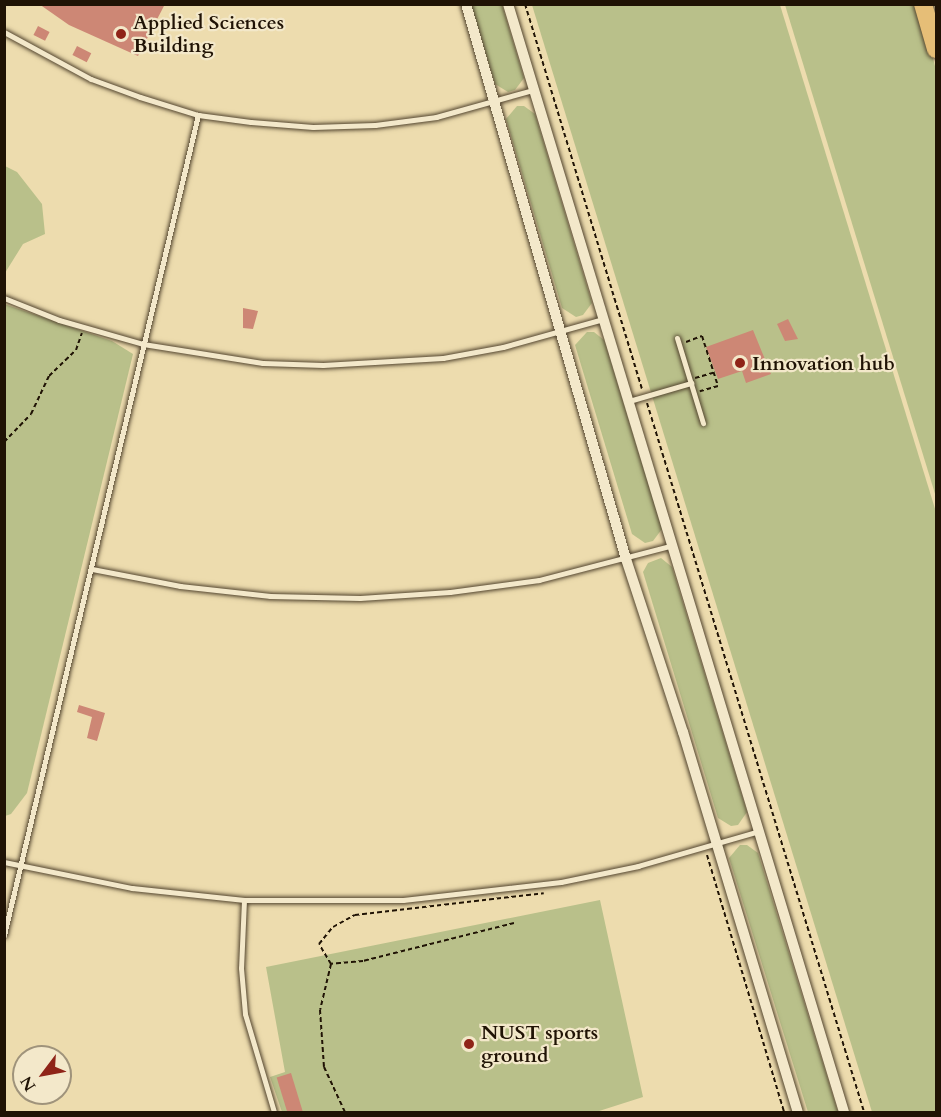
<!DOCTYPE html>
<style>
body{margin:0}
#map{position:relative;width:941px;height:1117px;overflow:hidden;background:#eddcae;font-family:Cardo,serif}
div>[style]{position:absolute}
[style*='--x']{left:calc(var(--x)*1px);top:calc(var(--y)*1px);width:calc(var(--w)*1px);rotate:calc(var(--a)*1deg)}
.green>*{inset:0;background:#b9c08a}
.building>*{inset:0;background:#cd8775;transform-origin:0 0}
.path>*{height:2px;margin-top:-1px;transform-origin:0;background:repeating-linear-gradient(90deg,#201305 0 4.5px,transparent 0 7.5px)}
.roads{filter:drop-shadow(0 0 2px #53452f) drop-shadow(0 0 2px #53452f)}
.service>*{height:5px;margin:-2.5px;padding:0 2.5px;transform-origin:2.5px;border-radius:2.5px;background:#f3e8ca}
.minor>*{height:10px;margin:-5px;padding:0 5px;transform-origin:5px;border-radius:5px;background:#f3e8ca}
.trunk>*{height:18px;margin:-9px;padding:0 9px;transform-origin:9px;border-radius:9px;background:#e6be77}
.dots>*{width:16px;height:16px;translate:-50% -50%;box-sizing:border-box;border:3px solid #f3e8ca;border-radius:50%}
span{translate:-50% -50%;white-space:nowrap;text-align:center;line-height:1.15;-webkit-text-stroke:4.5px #f3e8ca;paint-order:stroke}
.poi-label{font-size:20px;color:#201305;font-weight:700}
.left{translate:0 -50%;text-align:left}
.frame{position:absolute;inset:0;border:6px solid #201305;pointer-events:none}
.north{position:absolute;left:12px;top:1045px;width:60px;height:60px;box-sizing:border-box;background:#f3e8ca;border:2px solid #9f937b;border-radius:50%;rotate:238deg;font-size:16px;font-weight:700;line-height:24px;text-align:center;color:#201305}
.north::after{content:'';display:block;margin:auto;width:21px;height:27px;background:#8f2418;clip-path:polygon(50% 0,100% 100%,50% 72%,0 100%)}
</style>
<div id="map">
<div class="green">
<div style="clip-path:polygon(471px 5px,502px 5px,524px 78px,515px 90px,508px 92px,495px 84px)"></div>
<div style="clip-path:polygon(532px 5px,780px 5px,936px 512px,936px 1112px,872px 1112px)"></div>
<div style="clip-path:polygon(785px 5px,914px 5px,930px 47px,936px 70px,936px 497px)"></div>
<div style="clip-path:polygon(517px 106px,524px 106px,535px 114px,592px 303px,583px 315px,576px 317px,562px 308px,506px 119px)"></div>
<div style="clip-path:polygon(5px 166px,17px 172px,42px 204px,45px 234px,23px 244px,5px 273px)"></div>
<div style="clip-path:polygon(4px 304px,112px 341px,133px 354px,27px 793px,11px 814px,5px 816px)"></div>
<div style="clip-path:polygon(587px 332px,594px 332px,604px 340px,662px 529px,653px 541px,645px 543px,632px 534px,575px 345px)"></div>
<div style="clip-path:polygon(661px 558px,672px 567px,747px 812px,738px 825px,731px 826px,718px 818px,643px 572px,648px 563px)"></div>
<div style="clip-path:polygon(740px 845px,747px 845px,758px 853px,838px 1112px,808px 1112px,729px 858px)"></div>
<div style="clip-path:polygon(600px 900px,643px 1097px,596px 1112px,282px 1112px,270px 1077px,285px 1072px,266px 967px)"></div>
</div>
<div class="building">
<div style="clip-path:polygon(39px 4px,165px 4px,138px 56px,69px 25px)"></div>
<div style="left:38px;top:26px;width:13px;height:10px;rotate:27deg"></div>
<div style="left:77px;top:46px;width:16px;height:10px;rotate:27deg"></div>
<div style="clip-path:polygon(243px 308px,258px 311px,253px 329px,243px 328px)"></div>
<div style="clip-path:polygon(788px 319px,798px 339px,785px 341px,777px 324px)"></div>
<div style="clip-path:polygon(753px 330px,771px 374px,746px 383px,742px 371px,718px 379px,706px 347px)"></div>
<div style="clip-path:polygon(79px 705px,105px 713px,97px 741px,87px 738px,92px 717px,77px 712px)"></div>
<div style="left:291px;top:1073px;width:42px;height:15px;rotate:73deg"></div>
</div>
<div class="path">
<div style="--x:525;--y:4;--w:402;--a:73.1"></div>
<div style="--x:686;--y:342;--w:17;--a:-21"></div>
<div style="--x:702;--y:336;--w:52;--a:72.3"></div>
<div style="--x:718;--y:386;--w:19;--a:164"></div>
<div style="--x:695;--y:378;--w:19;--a:-16"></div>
<div style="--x:647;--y:403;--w:741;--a:72.98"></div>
<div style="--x:4;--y:442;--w:39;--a:-46"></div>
<div style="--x:31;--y:414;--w:42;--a:-64.7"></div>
<div style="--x:49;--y:376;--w:37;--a:-44"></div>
<div style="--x:76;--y:350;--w:18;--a:-71"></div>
<div style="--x:707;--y:855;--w:268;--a:73.3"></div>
<div style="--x:514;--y:923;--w:156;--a:165.9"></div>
<div style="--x:363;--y:961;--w:32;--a:175"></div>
<div style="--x:331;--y:964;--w:23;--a:-121"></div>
<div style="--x:319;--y:944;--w:22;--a:-51"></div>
<div style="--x:333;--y:927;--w:25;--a:-29"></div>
<div style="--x:355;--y:915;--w:190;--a:-6.6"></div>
<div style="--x:331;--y:964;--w:47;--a:103.4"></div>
<div style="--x:320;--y:1010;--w:57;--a:86"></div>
<div style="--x:324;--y:1067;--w:50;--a:65"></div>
</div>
<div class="roads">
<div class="service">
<div style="--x:4;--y:32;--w:99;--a:28.4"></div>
<div style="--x:91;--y:79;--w:52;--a:20.2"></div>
<div style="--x:140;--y:97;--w:61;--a:17.2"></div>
<div style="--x:198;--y:115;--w:53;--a:7.5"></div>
<div style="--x:251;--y:122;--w:62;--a:4.6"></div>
<div style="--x:313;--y:127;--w:62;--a:-1.8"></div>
<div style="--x:375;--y:125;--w:62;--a:-7.5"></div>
<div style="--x:436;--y:117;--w:101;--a:-15.6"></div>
<div style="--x:4;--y:298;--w:59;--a:21.8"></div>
<div style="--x:59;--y:320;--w:87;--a:15.9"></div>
<div style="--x:143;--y:344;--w:121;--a:9"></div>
<div style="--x:263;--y:363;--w:60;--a:1.9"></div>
<div style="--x:323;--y:365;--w:120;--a:-3.3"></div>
<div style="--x:443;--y:358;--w:61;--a:-10.4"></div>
<div style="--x:503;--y:347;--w:104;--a:-15.6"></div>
<div style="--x:677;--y:338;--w:89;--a:73"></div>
<div style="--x:629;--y:401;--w:65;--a:-16.2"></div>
<div style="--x:92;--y:569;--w:90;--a:10.9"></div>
<div style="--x:180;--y:586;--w:91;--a:6.3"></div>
<div style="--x:270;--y:596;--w:90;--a:1.3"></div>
<div style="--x:360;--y:598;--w:90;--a:-3.8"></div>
<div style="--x:450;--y:592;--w:90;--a:-7.7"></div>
<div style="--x:539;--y:580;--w:138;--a:-14.6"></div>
<div style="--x:4;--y:862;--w:131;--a:11.5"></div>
<div style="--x:132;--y:888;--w:113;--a:6.1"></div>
<div style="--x:244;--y:900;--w:159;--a:0"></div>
<div style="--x:403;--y:900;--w:159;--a:-6.5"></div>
<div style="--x:561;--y:882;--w:79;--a:-11.7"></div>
<div style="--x:638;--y:866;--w:126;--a:-16.1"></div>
<div style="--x:244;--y:900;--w:68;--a:92.5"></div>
<div style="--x:241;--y:968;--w:46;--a:85"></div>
<div style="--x:245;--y:1014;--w:102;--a:73.5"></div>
<div style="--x:4;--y:935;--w:843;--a:-76.69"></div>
</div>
<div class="minor">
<div style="--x:466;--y:4;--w:578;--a:73.92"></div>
<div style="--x:626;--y:559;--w:182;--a:71.8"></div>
<div style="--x:683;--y:732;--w:397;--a:73.2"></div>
<div style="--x:508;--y:4;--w:1158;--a:73.13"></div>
</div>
<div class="trunk">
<div style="--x:923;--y:4;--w:47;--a:73.9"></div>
</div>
</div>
<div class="dots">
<div style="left:121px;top:34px;background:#8f2418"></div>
<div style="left:740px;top:363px;background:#8f2418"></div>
<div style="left:469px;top:1044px;background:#8f2418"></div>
</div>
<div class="poi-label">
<span class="left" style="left:133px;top:34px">Applied Sciences<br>Building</span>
<span class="left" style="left:752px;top:363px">Innovation hub</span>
<span class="left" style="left:481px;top:1044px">NUST sports<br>ground</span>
</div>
<div class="frame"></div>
<div class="north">N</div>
</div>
